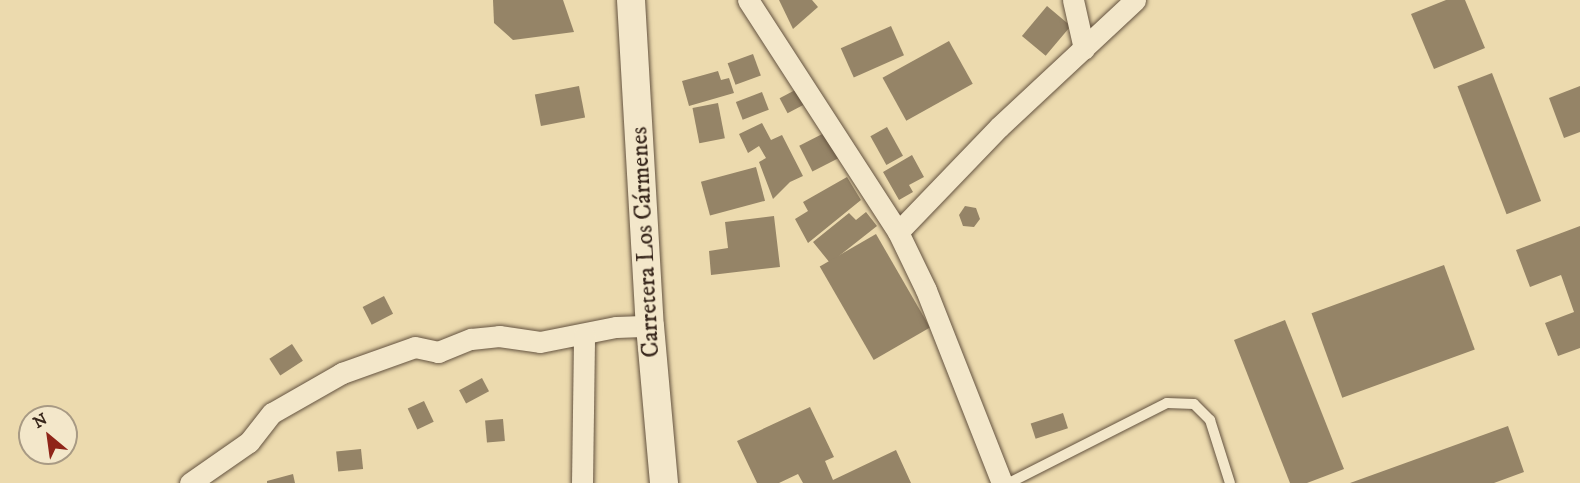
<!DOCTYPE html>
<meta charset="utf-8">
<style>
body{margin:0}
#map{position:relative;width:1580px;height:483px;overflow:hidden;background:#ecdaae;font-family:"IM FELL DW Pica",serif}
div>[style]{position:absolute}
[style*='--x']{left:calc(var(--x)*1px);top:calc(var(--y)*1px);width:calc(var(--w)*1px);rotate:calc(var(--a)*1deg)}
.building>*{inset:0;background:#958467;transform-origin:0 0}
.roads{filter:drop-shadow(0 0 2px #645340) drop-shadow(0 0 2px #645340)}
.service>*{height:10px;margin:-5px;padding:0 5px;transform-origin:5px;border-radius:5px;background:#f3e7ca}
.minor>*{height:21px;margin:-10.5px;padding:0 10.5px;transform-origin:10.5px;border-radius:10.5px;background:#f3e7ca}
.secondary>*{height:28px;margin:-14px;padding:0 14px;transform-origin:14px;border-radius:14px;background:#f3e7ca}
span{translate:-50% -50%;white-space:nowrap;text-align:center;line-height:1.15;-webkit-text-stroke:4.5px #f3e7ca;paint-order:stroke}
.street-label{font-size:24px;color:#37261b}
.north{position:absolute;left:18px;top:405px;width:60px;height:60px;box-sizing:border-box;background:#f3e7ca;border:2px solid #a89a84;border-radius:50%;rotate:331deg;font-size:16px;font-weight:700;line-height:24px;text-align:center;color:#37261b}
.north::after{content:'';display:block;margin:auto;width:21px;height:27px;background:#8f2418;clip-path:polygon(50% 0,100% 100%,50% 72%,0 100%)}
</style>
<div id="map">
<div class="building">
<div style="clip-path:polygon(493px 0,563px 0,574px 32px,513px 40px,494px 23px)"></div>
<div style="clip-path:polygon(779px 0,812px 0,818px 7px,793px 29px)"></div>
<div style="clip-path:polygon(1446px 0,1465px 0,1485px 48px,1434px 69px,1411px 14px)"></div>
<div style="left:1047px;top:6px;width:31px;height:39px;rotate:40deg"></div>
<div style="left:891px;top:26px;width:32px;height:55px;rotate:66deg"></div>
<div style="left:949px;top:41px;width:49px;height:76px;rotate:61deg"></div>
<div style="left:753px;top:54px;width:23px;height:27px;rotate:70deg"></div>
<div style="clip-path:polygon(718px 71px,721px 80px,729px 78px,734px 93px,689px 106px,682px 81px)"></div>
<div style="left:1492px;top:73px;width:137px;height:37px;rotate:69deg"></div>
<div style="left:579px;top:86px;width:32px;height:45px;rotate:79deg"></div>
<div style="clip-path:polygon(1580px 86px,1580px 132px,1564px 138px,1549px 98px)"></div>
<div style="left:799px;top:88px;width:17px;height:22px;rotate:62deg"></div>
<div style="left:762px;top:92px;width:19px;height:28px;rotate:69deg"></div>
<div style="left:718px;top:103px;width:36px;height:26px;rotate:79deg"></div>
<div style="clip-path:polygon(762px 123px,771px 140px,782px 135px,803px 176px,790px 182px,773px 199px,759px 162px,766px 158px,759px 146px,748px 153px,739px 134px)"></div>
<div style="left:887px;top:127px;width:33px;height:19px;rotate:61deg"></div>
<div style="left:834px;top:128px;width:29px;height:39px;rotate:63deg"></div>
<div style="clip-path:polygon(912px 155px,924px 177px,909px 185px,913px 192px,899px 200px,883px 172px)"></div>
<div style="left:756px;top:167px;width:35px;height:57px;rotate:75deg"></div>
<div style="clip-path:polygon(847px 177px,861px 200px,808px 243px,795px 219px,808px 211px,803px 202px)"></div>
<div style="clip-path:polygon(965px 206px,976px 208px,980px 219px,974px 227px,963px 226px,959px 215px)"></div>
<div style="clip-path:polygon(866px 212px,877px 226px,830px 263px,813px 242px,849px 213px,856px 220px)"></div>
<div style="clip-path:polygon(774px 216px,780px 267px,711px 275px,709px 251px,728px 248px,725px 222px)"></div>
<div style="clip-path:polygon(1580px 226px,1580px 348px,1558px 356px,1545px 323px,1574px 312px,1561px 275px,1530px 287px,1516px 250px)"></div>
<div style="left:876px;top:234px;width:108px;height:65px;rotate:60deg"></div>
<div style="left:1444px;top:265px;width:90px;height:141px;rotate:70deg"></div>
<div style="left:384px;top:296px;width:20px;height:24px;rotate:63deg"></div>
<div style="clip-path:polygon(1285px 320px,1344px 469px,1307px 483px,1290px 483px,1234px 340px)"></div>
<div style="left:292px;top:344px;width:20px;height:27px;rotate:57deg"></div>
<div style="left:482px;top:378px;width:15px;height:26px;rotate:62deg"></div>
<div style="left:424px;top:401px;width:23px;height:18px;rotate:65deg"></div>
<div style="clip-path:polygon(810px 407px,834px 457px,825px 461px,833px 480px,896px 450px,911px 483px,803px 483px,798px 474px,779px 483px,757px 483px,737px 441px)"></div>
<div style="left:1063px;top:413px;width:16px;height:34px;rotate:72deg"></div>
<div style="left:503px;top:419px;width:22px;height:18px;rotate:85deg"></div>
<div style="clip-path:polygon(1508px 426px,1524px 472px,1494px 483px,1350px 483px)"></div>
<div style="left:361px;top:449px;width:20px;height:25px;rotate:84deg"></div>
<div style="clip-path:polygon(293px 474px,295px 483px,267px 483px,267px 481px)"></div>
</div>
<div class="roads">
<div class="service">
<div style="--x:1009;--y:483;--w:177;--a:-26.9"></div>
<div style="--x:1167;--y:403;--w:27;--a:2"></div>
<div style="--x:1194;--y:404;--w:23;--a:45"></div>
<div style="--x:1210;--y:420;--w:66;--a:72.4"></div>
</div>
<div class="minor">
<div style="--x:748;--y:0;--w:276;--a:57.1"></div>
<div style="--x:898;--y:232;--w:146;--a:-46.1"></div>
<div style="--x:999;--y:127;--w:186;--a:-43"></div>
<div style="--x:1073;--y:0;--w:50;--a:77.3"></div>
<div style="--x:898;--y:232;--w:64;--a:64.2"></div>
<div style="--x:926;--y:290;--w:207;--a:68.5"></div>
<div style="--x:190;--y:483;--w:72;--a:-34.8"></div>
<div style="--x:249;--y:442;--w:37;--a:-52"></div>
<div style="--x:272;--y:413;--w:81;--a:-29.7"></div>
<div style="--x:342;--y:373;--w:77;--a:-19.6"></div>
<div style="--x:415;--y:347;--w:24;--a:12"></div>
<div style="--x:438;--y:352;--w:35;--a:-22"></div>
<div style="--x:471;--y:339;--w:28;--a:-6"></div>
<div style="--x:499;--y:336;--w:41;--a:8.3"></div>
<div style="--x:540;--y:342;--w:77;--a:-11.2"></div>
<div style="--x:616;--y:327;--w:34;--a:-2"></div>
<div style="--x:582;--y:483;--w:148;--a:-89.2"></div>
</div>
<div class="secondary">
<div style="--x:631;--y:0;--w:327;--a:86.7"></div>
<div style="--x:650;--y:326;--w:158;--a:84.9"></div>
</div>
</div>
<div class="street-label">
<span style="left:646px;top:242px;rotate:-93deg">Carretera Los Cármenes</span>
</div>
<div class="north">N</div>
</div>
